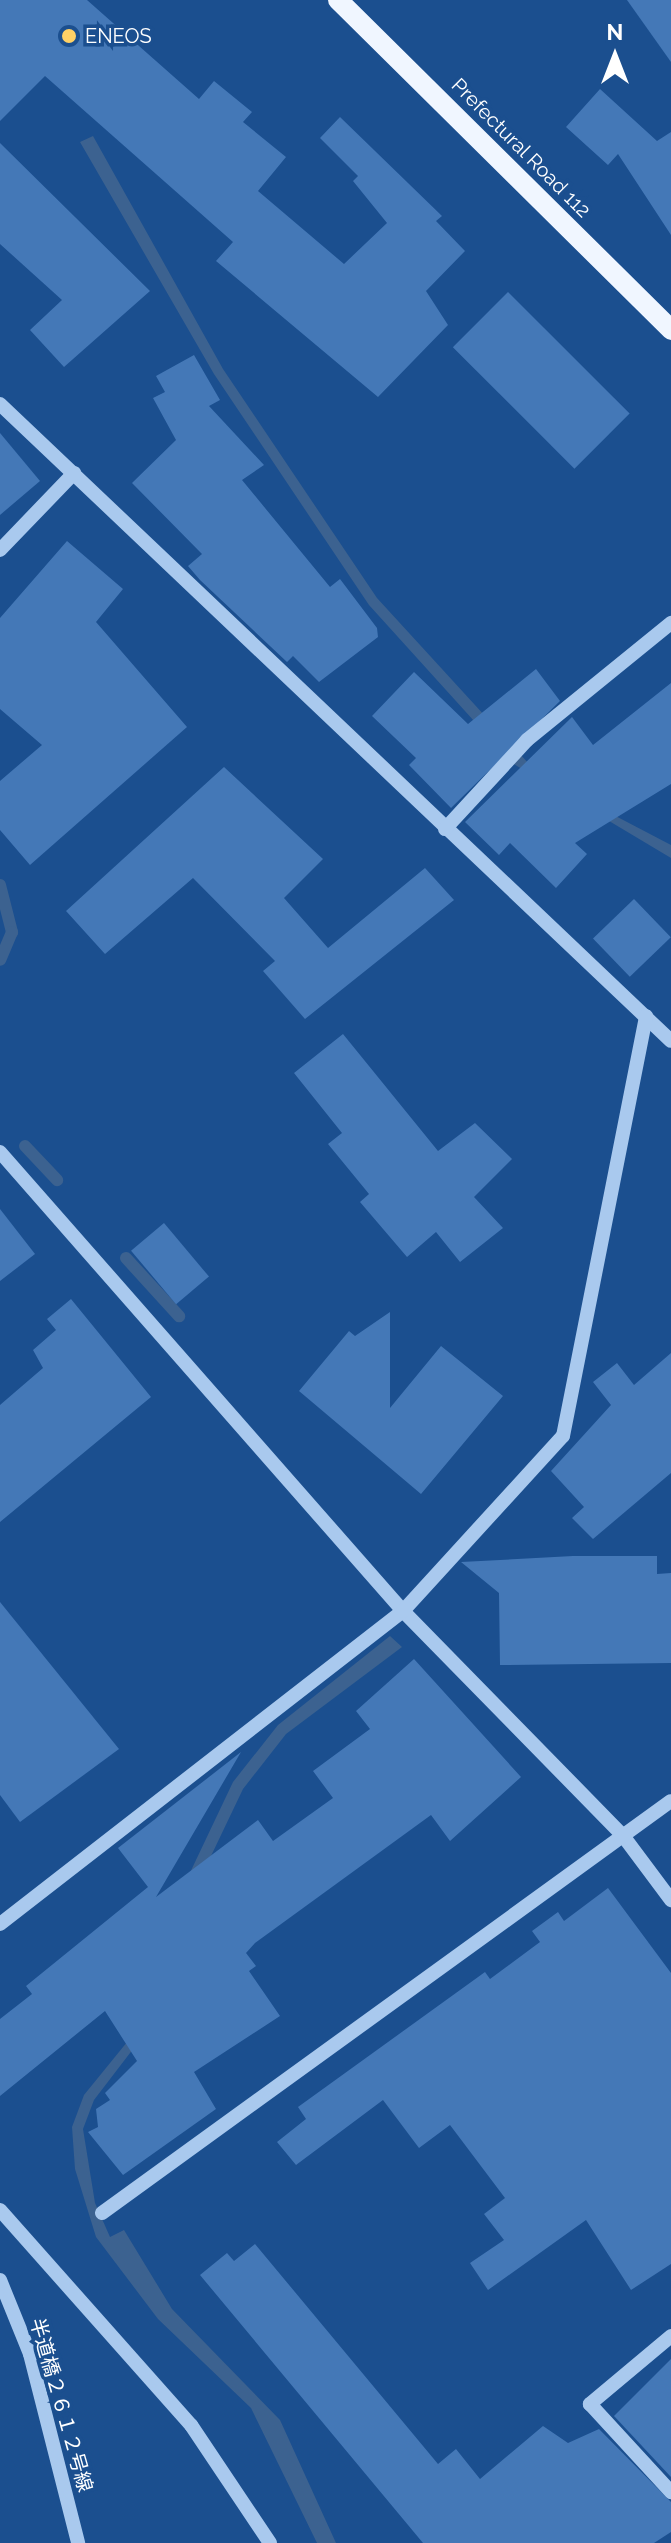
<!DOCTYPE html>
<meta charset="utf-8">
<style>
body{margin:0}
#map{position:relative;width:671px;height:2543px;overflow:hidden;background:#1b4f8f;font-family:Raleway,"Noto Sans JP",sans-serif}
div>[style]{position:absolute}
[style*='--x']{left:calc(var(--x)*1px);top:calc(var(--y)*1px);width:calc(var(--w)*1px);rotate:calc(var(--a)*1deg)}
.water>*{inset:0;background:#3c6290}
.stream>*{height:12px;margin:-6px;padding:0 6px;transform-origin:6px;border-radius:6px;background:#3c6290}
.building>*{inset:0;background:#4478b7;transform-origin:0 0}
.minor>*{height:14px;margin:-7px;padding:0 7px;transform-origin:7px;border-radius:7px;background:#a9c9ee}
.major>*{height:20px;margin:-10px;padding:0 10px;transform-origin:10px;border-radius:10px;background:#f0f6ff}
.dots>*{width:22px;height:22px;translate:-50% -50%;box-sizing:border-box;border:4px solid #1b4f8f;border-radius:50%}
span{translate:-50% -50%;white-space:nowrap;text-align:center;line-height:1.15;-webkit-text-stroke:7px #1b4f8f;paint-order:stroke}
.poi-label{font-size:20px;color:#fff}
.left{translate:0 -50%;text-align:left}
.street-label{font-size:20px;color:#fff}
.north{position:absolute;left:575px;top:16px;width:80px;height:80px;-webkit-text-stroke:6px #1b4f8f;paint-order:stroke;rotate:0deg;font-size:22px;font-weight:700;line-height:32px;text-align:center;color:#fff}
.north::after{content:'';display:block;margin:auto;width:28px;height:36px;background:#fff;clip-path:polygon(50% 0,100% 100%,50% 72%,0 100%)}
</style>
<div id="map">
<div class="water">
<div style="clip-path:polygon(93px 136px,223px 369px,377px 598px,541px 777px,671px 845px,671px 858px,512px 763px,369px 605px,214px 374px,80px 142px)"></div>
<div style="clip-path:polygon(390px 1636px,402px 1647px,286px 1734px,243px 1789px,179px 1923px,153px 2023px,94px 2100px,83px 2129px,95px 2203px,110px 2237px,124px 2230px,172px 2309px,280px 2420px,336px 2543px,317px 2543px,251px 2408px,158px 2319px,96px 2237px,75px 2169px,72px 2127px,84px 2095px,145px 2020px,168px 1919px,233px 1782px,278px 1725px)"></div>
</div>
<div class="stream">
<div style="--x:0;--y:885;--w:49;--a:75.7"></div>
<div style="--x:12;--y:932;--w:30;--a:113"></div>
<div style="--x:25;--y:1146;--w:47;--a:46.7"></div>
<div style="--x:126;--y:1258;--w:79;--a:47.6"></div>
</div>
<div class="building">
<div style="clip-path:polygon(0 0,87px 0,199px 99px,214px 81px,252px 112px,243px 122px,286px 157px,258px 191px,344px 264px,387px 223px,353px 181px,358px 176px,320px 138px,340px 117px,442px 216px,436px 221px,465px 251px,426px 291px,448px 325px,378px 397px,216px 261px,233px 242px,45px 76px,0 121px)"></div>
<div style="clip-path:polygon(627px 0,671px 0,671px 62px)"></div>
<div style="clip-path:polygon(600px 89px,657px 141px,671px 132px,671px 235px,618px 154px,608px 165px,566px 127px)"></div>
<div style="clip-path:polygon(0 143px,150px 291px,64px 367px,30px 330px,62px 300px,0 244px)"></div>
<div style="left:508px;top:292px;width:172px;height:78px;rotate:45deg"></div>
<div style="clip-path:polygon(194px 355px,220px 400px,209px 406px,264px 465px,242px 480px,330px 587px,340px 579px,377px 628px,378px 637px,319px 682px,293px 656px,287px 662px,200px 580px,188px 566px,202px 554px,132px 483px,176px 440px,153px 398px,165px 392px,156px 376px)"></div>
<div style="clip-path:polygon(0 433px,40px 481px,0 515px)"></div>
<div style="clip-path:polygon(67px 541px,123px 589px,96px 622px,187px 727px,30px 865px,0 830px,0 781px,42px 745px,0 709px,0 618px)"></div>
<div style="clip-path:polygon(536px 669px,560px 701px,451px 808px,409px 765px,416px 758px,372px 716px,414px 672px,468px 724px)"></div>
<div style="clip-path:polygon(671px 683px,671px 784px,575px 843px,587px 854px,556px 888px,510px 843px,499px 855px,465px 822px,572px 717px,593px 745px)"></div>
<div style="clip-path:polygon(224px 767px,323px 859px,284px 898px,328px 948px,425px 868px,454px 900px,305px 1019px,263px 971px,275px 961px,193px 878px,105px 954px,66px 911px)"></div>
<div style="left:634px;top:899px;width:53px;height:57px;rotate:46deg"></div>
<div style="clip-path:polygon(343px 1034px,438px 1151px,475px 1123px,512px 1159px,474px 1197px,503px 1228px,460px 1262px,436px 1232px,407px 1257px,360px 1202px,369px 1194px,328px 1144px,342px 1133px,294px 1073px)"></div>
<div style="clip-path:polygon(0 1209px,35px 1254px,0 1281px)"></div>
<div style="left:164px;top:1223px;width:70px;height:43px;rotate:50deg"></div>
<div style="clip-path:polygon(71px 1299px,151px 1397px,0 1522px,0 1405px,43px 1368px,33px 1350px,56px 1330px,47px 1319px)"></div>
<div style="clip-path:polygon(390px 1312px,390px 1408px,441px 1346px,503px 1396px,421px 1494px,299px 1391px,349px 1331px,355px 1336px)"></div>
<div style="clip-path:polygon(671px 1353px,671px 1473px,593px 1539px,572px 1518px,584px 1507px,551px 1471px,611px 1405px,593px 1382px,617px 1363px,634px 1385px)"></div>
<div style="clip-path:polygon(573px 1556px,657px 1556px,657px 1574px,671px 1573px,671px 1663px,500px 1665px,499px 1593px,461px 1562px)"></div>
<div style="clip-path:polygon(0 1602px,119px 1749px,20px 1822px,0 1795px)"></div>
<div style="clip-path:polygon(414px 1659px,521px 1777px,450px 1841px,431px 1815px,255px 1943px,246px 1953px,256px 1966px,249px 1971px,280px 2016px,194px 2072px,216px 2109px,123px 2175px,88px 2132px,98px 2127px,96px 2109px,110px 2100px,105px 2093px,137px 2061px,105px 2011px,0 2096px,0 2019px,32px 1994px,26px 1986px,148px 1887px,118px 1848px,241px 1752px,156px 1897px,258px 1820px,273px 1841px,333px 1798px,313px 1771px,370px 1729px,356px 1711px)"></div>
<div style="clip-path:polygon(608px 1888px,671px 1973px,671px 2264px,631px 2290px,586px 2220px,488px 2290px,470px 2263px,504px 2240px,484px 2214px,505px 2198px,450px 2125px,419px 2148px,383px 2100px,296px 2165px,277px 2142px,306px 2119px,298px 2107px,485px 1972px,490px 1979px,540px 1942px,532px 1931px,558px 1912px,564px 1921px)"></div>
<div style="clip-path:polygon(255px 2244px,438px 2464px,456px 2449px,480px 2479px,543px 2426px,568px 2443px,599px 2429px,671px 2502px,671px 2532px,654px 2543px,423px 2543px,200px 2275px,227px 2253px,234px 2261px)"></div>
<div style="clip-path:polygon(671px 2359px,671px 2477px,614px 2416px)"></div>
</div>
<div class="minor">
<div style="--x:0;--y:404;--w:925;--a:43.51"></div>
<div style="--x:0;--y:550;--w:107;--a:-46.1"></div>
<div style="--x:445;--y:829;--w:121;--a:-47.3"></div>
<div style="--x:527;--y:740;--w:186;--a:-39.1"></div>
<div style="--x:0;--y:1152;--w:611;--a:48.72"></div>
<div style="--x:403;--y:1611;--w:316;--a:45.6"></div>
<div style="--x:624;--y:1837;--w:79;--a:53.3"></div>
<div style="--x:0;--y:1924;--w:510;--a:-37.84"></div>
<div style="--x:403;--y:1611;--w:237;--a:-47.6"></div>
<div style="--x:563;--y:1436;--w:428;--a:-78.8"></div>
<div style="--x:0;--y:2210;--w:288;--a:48.4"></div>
<div style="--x:191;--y:2425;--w:142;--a:56.2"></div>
<div style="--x:102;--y:2213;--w:702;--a:-35.91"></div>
<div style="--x:0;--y:2280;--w:80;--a:67.9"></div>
<div style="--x:30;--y:2354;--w:195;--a:75.7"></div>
<div style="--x:671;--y:2336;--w:106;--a:140"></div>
<div style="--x:590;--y:2404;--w:120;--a:47.4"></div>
</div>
<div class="major">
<div style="--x:338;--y:0;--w:469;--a:44.7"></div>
</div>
<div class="dots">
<div style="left:69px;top:36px;background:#ffd166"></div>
</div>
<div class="poi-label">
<span class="left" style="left:85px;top:36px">ENEOS</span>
</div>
<div class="street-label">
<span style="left:521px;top:148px;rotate:45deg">Prefectural Road 112</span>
<span style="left:61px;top:2405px;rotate:74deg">半道橋２６１２号線</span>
</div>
<div class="north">N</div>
</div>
